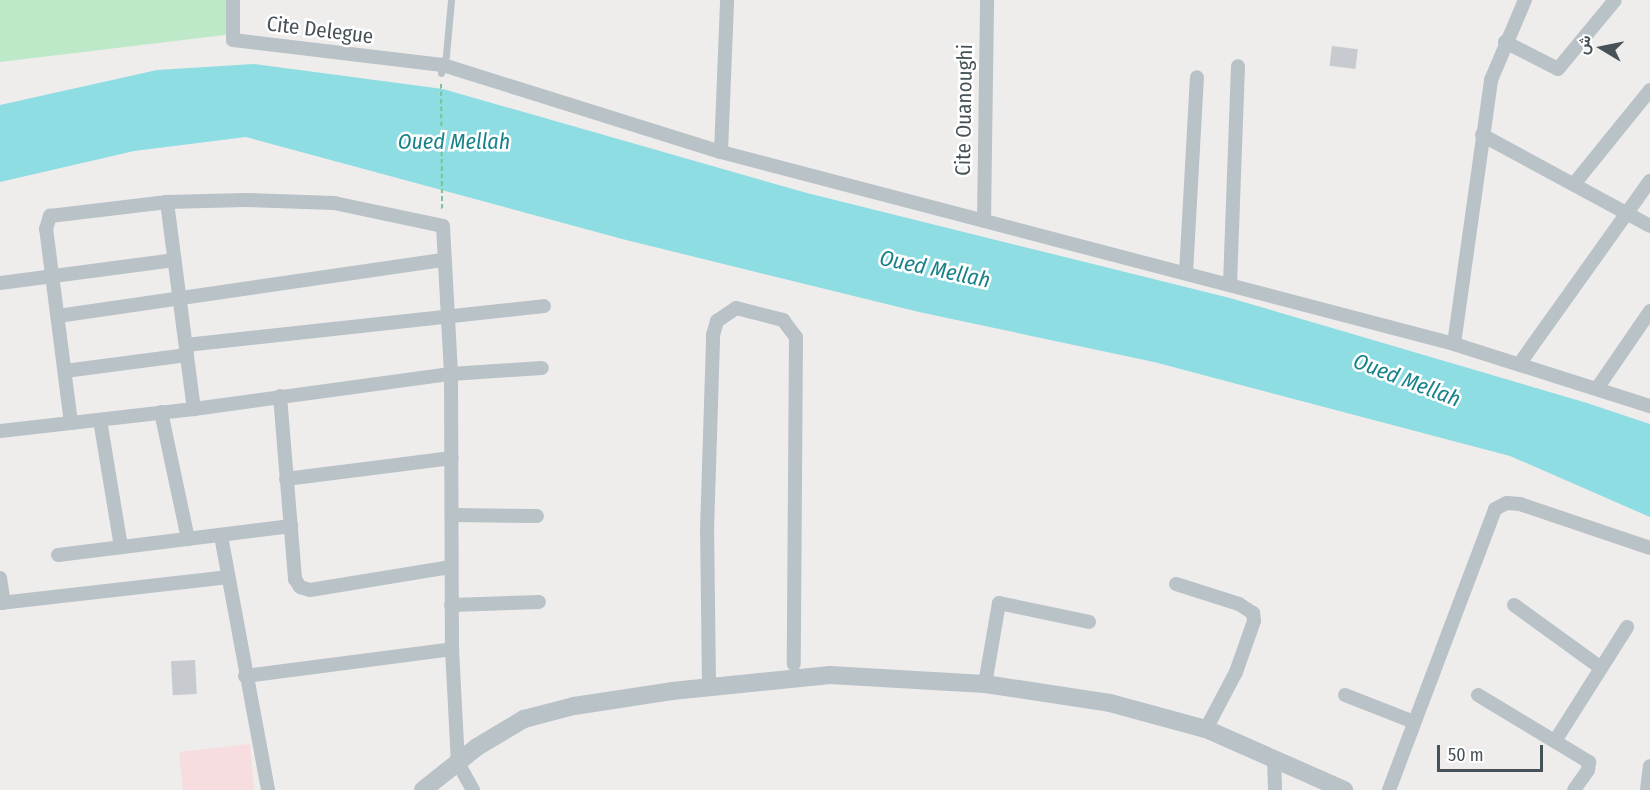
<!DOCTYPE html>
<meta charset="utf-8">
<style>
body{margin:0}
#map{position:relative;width:1650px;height:790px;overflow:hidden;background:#efecec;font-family:"Fira Sans Condensed",Vazirmatn,sans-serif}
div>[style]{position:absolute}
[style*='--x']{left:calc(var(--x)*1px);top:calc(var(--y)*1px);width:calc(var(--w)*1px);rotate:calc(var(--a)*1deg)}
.medical>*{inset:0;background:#f7dddf}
.green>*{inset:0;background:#bde9c8}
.water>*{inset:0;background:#8edde2}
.building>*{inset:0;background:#c7cace;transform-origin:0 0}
.path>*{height:2px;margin-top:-1px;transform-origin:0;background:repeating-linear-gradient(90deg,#79c394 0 4.5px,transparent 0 7.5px)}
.service>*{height:7px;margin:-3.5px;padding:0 3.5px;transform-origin:3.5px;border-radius:3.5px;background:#b8c2c7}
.minor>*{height:14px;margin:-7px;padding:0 7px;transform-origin:7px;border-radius:7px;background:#b8c2c7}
.tertiary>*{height:18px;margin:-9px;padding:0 9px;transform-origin:9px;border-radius:9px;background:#b8c2c7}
span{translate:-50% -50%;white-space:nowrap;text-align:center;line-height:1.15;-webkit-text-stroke:5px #fff;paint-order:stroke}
.street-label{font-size:21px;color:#465257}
.water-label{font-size:22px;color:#18828a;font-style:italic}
.north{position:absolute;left:1572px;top:18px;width:60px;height:60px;-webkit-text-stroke:4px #fff;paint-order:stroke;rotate:280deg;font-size:16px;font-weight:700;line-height:24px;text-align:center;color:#465257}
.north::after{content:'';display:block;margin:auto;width:21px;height:27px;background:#465257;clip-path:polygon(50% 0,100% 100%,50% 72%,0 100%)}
.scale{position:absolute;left:1437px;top:745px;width:106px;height:27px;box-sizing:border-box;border:3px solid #465257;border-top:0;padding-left:8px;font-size:18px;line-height:21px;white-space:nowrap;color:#465257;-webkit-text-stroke:4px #fff;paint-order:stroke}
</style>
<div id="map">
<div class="medical">
<div style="clip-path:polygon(250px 744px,254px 790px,183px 790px,179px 752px)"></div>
</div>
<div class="green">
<div style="clip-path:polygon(0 0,233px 0,233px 34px,0 62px)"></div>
</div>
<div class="water">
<div style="clip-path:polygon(254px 64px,443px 89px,807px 193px,1230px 298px,1587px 403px,1650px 424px,1650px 517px,1510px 456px,1154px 362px,919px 312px,626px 240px,246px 137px,134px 151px,0 182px,0 105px,157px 70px)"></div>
</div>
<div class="building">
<div style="left:1332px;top:46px;width:26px;height:20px;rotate:7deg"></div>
<div style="left:195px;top:660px;width:34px;height:24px;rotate:87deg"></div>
</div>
<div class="path">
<div style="--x:441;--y:84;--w:127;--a:89.5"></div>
</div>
<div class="service">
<div style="--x:441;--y:73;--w:19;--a:-74"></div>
<div style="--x:446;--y:55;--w:55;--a:-84.8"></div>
</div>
<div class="minor">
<div style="--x:233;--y:0;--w:40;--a:90"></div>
<div style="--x:233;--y:40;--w:211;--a:6.8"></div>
<div style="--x:443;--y:65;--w:291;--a:17.4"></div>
<div style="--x:721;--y:152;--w:758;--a:14.68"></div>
<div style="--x:1454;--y:344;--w:206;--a:17.6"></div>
<div style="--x:1505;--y:42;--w:59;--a:27"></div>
<div style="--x:1558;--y:69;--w:89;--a:-50.4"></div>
<div style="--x:1482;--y:135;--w:191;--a:28.4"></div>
<div style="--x:721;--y:152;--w:152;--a:-87.7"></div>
<div style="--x:1574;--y:184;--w:121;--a:-51"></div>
<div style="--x:167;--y:202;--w:209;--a:82.6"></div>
<div style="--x:194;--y:409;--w:259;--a:-7.8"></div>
<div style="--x:451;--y:374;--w:91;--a:-3.8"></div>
<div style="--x:984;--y:221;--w:221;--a:-89.2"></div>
<div style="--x:1186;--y:273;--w:196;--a:-86.8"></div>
<div style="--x:0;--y:283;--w:176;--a:-7.5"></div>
<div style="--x:1230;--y:284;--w:218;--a:-87.9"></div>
<div style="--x:58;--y:316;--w:390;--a:-8.3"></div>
<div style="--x:1454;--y:344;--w:267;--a:-82"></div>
<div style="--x:1491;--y:80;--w:87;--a:-67"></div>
<div style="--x:186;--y:345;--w:360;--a:-6.2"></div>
<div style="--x:1520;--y:363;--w:224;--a:-54.5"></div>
<div style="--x:65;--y:371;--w:123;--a:-7.5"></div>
<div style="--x:1598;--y:387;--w:92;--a:-55.6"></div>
<div style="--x:280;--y:396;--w:184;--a:85.3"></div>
<div style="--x:295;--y:579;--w:9;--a:58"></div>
<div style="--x:300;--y:587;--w:10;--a:17"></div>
<div style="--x:310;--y:590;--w:143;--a:-9.3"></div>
<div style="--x:161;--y:412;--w:130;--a:78"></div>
<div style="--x:100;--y:420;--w:129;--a:80.6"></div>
<div style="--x:71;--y:423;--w:196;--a:-97.3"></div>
<div style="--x:46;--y:229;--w:14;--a:-73"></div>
<div style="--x:50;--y:216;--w:118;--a:-6.8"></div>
<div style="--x:167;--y:202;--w:78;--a:-1.5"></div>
<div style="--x:245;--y:200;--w:89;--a:1.9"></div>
<div style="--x:334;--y:203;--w:111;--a:11.9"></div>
<div style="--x:443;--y:226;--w:148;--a:86.9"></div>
<div style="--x:451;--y:374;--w:275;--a:89.8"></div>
<div style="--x:452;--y:649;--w:114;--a:87"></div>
<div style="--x:458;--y:763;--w:31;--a:61"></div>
<div style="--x:0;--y:431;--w:195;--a:-6.5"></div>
<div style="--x:286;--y:479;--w:167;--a:-7.2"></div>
<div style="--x:452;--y:515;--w:85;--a:0.7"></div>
<div style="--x:221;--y:536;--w:258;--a:79.5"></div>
<div style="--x:58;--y:555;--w:235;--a:-7.1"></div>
<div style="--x:0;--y:578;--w:25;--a:81"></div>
<div style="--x:1176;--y:584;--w:66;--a:17.6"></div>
<div style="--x:1239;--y:604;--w:17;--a:33"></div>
<div style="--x:1253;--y:613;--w:8;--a:83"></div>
<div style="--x:1254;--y:621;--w:54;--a:109.4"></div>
<div style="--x:1236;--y:672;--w:64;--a:117.8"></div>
<div style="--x:0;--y:603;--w:228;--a:-6.5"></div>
<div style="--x:451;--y:605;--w:88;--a:-2"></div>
<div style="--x:1514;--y:605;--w:107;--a:35.9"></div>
<div style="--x:245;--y:676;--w:209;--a:-7.4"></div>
<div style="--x:985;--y:684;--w:82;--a:-80.2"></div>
<div style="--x:999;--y:603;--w:92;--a:11.9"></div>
<div style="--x:709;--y:686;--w:155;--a:-90.7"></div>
<div style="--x:707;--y:531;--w:196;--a:-88.2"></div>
<div style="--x:713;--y:335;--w:15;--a:-74"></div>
<div style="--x:717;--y:321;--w:23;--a:-34"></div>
<div style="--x:736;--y:308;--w:49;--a:14.3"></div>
<div style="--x:783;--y:320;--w:21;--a:53"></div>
<div style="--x:796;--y:337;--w:327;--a:90.4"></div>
<div style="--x:1345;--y:695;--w:74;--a:21.4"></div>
<div style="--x:1478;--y:695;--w:130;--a:31.1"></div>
<div style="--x:1589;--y:762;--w:8;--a:97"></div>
<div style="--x:1588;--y:770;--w:24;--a:125"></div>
<div style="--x:1555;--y:741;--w:135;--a:-57.7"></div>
<div style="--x:1274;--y:759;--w:31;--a:88"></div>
<div style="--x:1389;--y:790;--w:300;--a:-69.3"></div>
<div style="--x:1495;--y:509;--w:13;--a:-27"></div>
<div style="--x:1507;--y:503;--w:13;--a:4"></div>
<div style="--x:1520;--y:504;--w:137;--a:18.7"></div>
<div style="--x:1647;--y:790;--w:24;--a:-83"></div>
</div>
<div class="tertiary">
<div style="--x:423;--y:790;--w:69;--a:-38.5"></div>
<div style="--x:477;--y:747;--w:55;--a:-30.8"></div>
<div style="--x:524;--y:719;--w:52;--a:-14.6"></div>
<div style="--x:574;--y:706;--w:99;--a:-8.7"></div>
<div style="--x:672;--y:691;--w:159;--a:-5.8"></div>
<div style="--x:830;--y:675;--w:155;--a:3.3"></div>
<div style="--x:985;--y:684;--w:126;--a:8.6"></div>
<div style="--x:1110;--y:703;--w:99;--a:15.2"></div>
<div style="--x:1206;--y:729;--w:151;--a:23.8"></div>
</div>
<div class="street-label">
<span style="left:320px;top:30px;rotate:7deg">Cite Delegue</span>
<span style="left:964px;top:110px;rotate:-89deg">Cite Ouanoughi</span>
</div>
<div class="water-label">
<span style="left:454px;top:142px">Oued Mellah</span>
<span style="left:935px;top:269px;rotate:12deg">Oued Mellah</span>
<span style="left:1407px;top:380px;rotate:21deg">Oued Mellah</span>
</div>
<div class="north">ش</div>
<div class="scale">50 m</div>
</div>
